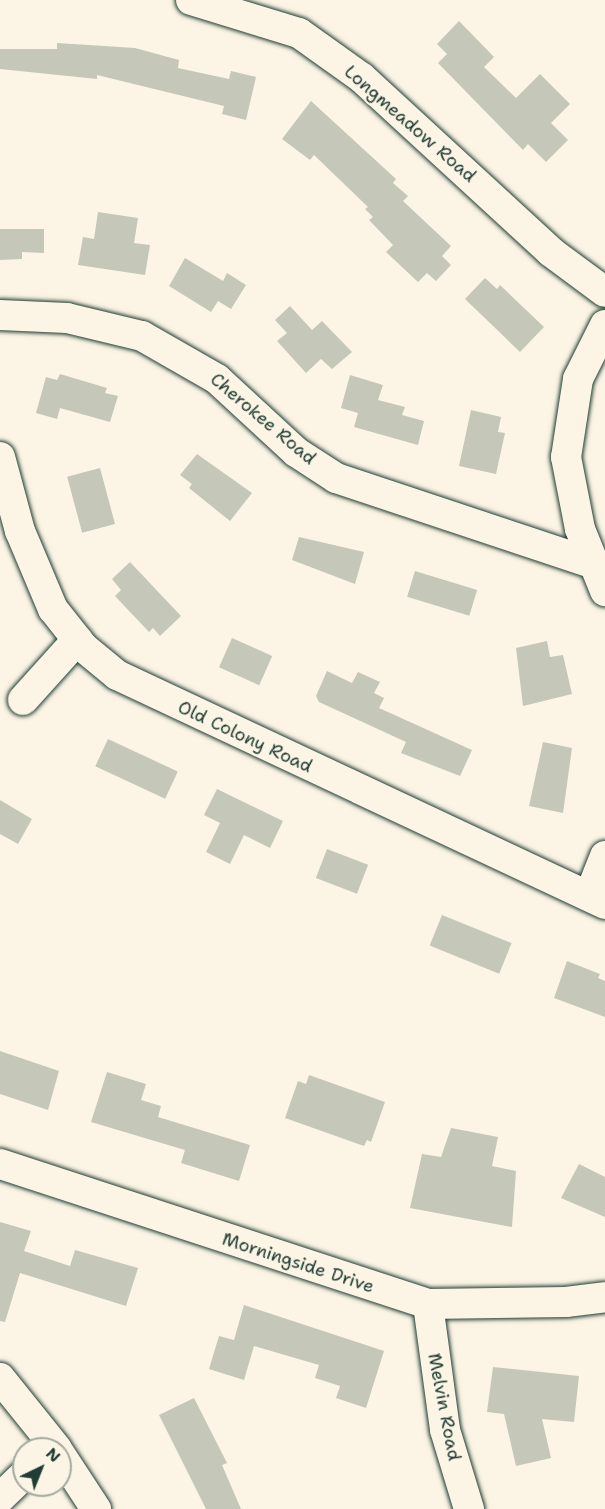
<!DOCTYPE html>
<style>
body{margin:0}
#map{position:relative;width:605px;height:1509px;overflow:hidden;background:#fcf5e5;font-family:"Shantell Sans",sans-serif}
div>[style]{position:absolute}
[style*='--x']{left:calc(var(--x)*1px);top:calc(var(--y)*1px);width:calc(var(--w)*1px);rotate:calc(var(--a)*1deg)}
.building>*{inset:0;background:#c5c7b9;transform-origin:0 0}
.roads{filter:drop-shadow(0 0 2px #1f3d34) drop-shadow(0 0 2px #1f3d34)}
.minor>*{height:30px;margin:-15px;padding:0 15px;transform-origin:15px;border-radius:15px;background:#fcf5e5}
span{translate:-50% -50%;white-space:nowrap;text-align:center;line-height:1.15;-webkit-text-stroke:4.5px #fcf5e5;paint-order:stroke}
.street-label{font-size:18px;color:#1f3d34}
.north{position:absolute;left:12px;top:1437px;width:60px;height:60px;box-sizing:border-box;background:#fcf5e5;border:2px solid #a4ab9e;border-radius:50%;rotate:43deg;font-size:16px;font-weight:700;line-height:24px;text-align:center;color:#1f3d34}
.north::after{content:'';display:block;margin:auto;width:21px;height:27px;background:#1f3d34;clip-path:polygon(50% 0,100% 100%,50% 72%,0 100%)}
</style>
<div id="map">
<div class="building">
<div style="clip-path:polygon(459px 21px,494px 57px,484px 67px,516px 98px,540px 74px,570px 104px,551px 123px,568px 140px,546px 162px,528px 144px,523px 150px,438px 63px,447px 54px,437px 44px)"></div>
<div style="clip-path:polygon(57px 43px,135px 48px,179px 60px,178px 68px,229px 79px,231px 71px,256px 77px,246px 120px,222px 114px,224px 106px,97px 75px,97px 79px,0 69px,0 49px,57px 49px)"></div>
<div style="clip-path:polygon(311px 101px,396px 179px,393px 183px,408px 196px,403px 201px,451px 246px,442px 256px,451px 265px,436px 281px,427px 273px,418px 282px,386px 252px,393px 245px,369px 220px,373px 217px,365px 209px,368px 207px,314px 155px,310px 160px,282px 139px)"></div>
<div style="clip-path:polygon(98px 212px,138px 218px,134px 243px,150px 245px,145px 275px,78px 265px,83px 237px,94px 239px)"></div>
<div style="clip-path:polygon(0 229px,44px 229px,44px 253px,22px 252px,22px 259px,0 260px)"></div>
<div style="clip-path:polygon(185px 258px,223px 281px,227px 273px,246px 285px,231px 309px,218px 301px,211px 312px,169px 286px)"></div>
<div style="clip-path:polygon(485px 278px,497px 289px,500px 285px,544px 327px,520px 352px,465px 299px)"></div>
<div style="clip-path:polygon(290px 306px,312px 330px,322px 321px,352px 352px,332px 369px,321px 359px,306px 373px,277px 341px,287px 333px,275px 320px)"></div>
<div style="clip-path:polygon(60px 374px,107px 388px,105px 393px,118px 396px,110px 422px,60px 408px,57px 419px,36px 413px,46px 377px,57px 380px)"></div>
<div style="clip-path:polygon(350px 375px,383px 385px,378px 400px,405px 407px,402px 415px,424px 421px,418px 445px,354px 427px,358px 413px,341px 408px)"></div>
<div style="clip-path:polygon(471px 410px,501px 417px,498px 432px,505px 433px,496px 474px,459px 466px)"></div>
<div style="clip-path:polygon(197px 454px,252px 493px,230px 521px,189px 488px,192px 484px,180px 475px)"></div>
<div style="left:100px;top:468px;width:58px;height:34px;rotate:75deg"></div>
<div style="clip-path:polygon(299px 537px,364px 552px,355px 584px,292px 560px)"></div>
<div style="clip-path:polygon(130px 562px,181px 616px,160px 636px,153px 628px,149px 632px,115px 596px,121px 590px,112px 579px)"></div>
<div style="left:415px;top:571px;width:65px;height:27px;rotate:17deg"></div>
<div style="left:232px;top:638px;width:44px;height:32px;rotate:24deg"></div>
<div style="clip-path:polygon(547px 641px,550px 657px,563px 655px,572px 694px,523px 706px,516px 648px)"></div>
<div style="clip-path:polygon(327px 671px,352px 683px,358px 672px,380px 682px,374px 693px,384px 698px,379px 708px,472px 750px,460px 776px,401px 753px,406px 742px,319px 702px,316px 696px)"></div>
<div style="left:108px;top:739px;width:77px;height:30px;rotate:25deg"></div>
<div style="clip-path:polygon(543px 742px,572px 748px,563px 813px,529px 806px)"></div>
<div style="clip-path:polygon(217px 789px,283px 821px,270px 848px,244px 835px,230px 864px,206px 852px,220px 823px,204px 815px)"></div>
<div style="clip-path:polygon(0 800px,32px 819px,18px 844px,0 834px)"></div>
<div style="left:327px;top:849px;width:44px;height:31px;rotate:21deg"></div>
<div style="left:442px;top:915px;width:75px;height:33px;rotate:22deg"></div>
<div style="clip-path:polygon(567px 961px,600px 974px,598px 978px,605px 981px,605px 1017px,554px 998px)"></div>
<div style="clip-path:polygon(0 1051px,59px 1071px,48px 1110px,0 1094px)"></div>
<div style="clip-path:polygon(107px 1072px,146px 1084px,141px 1100px,161px 1106px,158px 1117px,250px 1145px,239px 1181px,181px 1163px,185px 1150px,91px 1122px)"></div>
<div style="clip-path:polygon(309px 1075px,385px 1102px,371px 1142px,367px 1140px,364px 1146px,285px 1118px,298px 1081px,306px 1084px)"></div>
<div style="clip-path:polygon(451px 1128px,498px 1137px,492px 1166px,516px 1171px,512px 1227px,410px 1208px,422px 1154px,441px 1157px)"></div>
<div style="clip-path:polygon(579px 1164px,605px 1177px,605px 1217px,561px 1198px)"></div>
<div style="clip-path:polygon(0 1222px,31px 1231px,24px 1251px,70px 1266px,75px 1250px,138px 1268px,126px 1306px,20px 1273px,5px 1322px,0 1321px)"></div>
<div style="clip-path:polygon(244px 1305px,384px 1351px,366px 1408px,336px 1398px,340px 1386px,315px 1378px,319px 1365px,254px 1346px,244px 1380px,209px 1369px,219px 1336px,234px 1340px)"></div>
<div style="clip-path:polygon(493px 1367px,579px 1376px,574px 1422px,542px 1419px,551px 1458px,516px 1466px,504px 1414px,487px 1412px)"></div>
<div style="clip-path:polygon(194px 1398px,227px 1463px,222px 1465px,241px 1509px,206px 1509px,159px 1415px)"></div>
</div>
<div class="roads">
<div class="minor">
<div style="--x:191;--y:0;--w:113;--a:17"></div>
<div style="--x:299;--y:33;--w:77;--a:35.5"></div>
<div style="--x:362;--y:78;--w:257;--a:42.6"></div>
<div style="--x:551;--y:252;--w:67;--a:36.5"></div>
<div style="--x:0;--y:315;--w:67;--a:2.6"></div>
<div style="--x:67;--y:318;--w:77;--a:13.5"></div>
<div style="--x:142;--y:336;--w:86;--a:29.8"></div>
<div style="--x:217;--y:379;--w:108;--a:42.7"></div>
<div style="--x:296;--y:452;--w:48;--a:33"></div>
<div style="--x:336;--y:478;--w:270;--a:18.4"></div>
<div style="--x:605;--y:325;--w:60;--a:116.6"></div>
<div style="--x:578;--y:379;--w:79;--a:98.7"></div>
<div style="--x:566;--y:457;--w:73;--a:79"></div>
<div style="--x:580;--y:529;--w:67;--a:68"></div>
<div style="--x:0;--y:457;--w:77;--a:74.9"></div>
<div style="--x:20;--y:531;--w:85;--a:67.1"></div>
<div style="--x:53;--y:609;--w:48;--a:51.7"></div>
<div style="--x:83;--y:647;--w:44;--a:39.5"></div>
<div style="--x:117;--y:675;--w:539;--a:25.14"></div>
<div style="--x:23;--y:700;--w:81;--a:-48"></div>
<div style="--x:589;--y:896;--w:43;--a:-68.2"></div>
<div style="--x:0;--y:1164;--w:450;--a:18.1"></div>
<div style="--x:428;--y:1304;--w:138;--a:-0.8"></div>
<div style="--x:566;--y:1302;--w:39;--a:-7"></div>
<div style="--x:428;--y:1304;--w:127;--a:82.3"></div>
<div style="--x:445;--y:1430;--w:83;--a:73.1"></div>
<div style="--x:0;--y:1378;--w:91;--a:51.2"></div>
<div style="--x:60;--y:1454;--w:66;--a:56.8"></div>
<div style="--x:0;--y:1498;--w:33;--a:-44"></div>
</div>
</div>
<div class="street-label">
<span style="left:410px;top:124px;rotate:41deg">Longmeadow Road</span>
<span style="left:263px;top:419px;rotate:40deg">Cherokee Road</span>
<span style="left:245px;top:737px;rotate:25deg">Old Colony Road</span>
<span style="left:298px;top:1263px;rotate:18deg">Morningside Drive</span>
<span style="left:444px;top:1407px;rotate:79deg">Melvin Road</span>
</div>
<div class="north">N</div>
</div>
